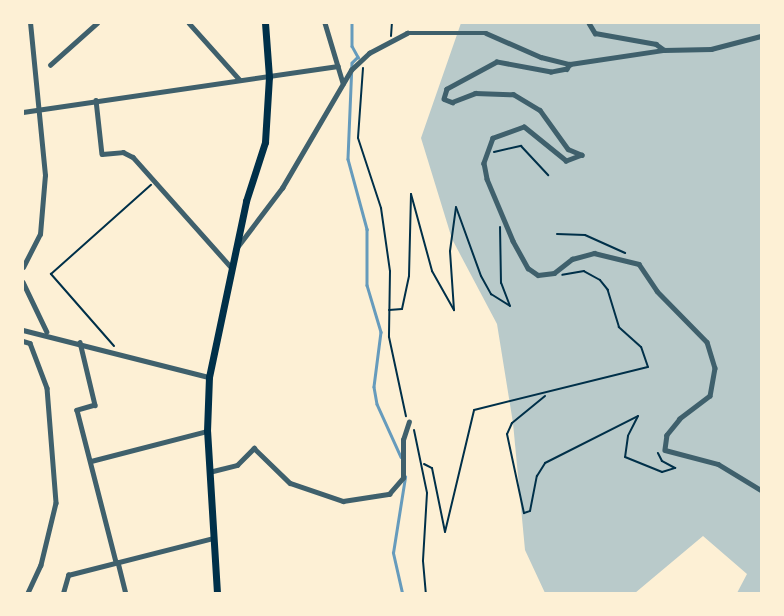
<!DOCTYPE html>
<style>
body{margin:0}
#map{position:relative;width:784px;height:616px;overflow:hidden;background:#fdf0d5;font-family:Arial,sans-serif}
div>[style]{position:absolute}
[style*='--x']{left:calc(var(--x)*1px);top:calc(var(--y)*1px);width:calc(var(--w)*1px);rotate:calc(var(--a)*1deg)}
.green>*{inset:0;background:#b9caca}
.stream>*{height:2.5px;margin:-1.25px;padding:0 1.25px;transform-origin:1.25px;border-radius:1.25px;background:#669bbc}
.path>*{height:2px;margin:-1px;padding:0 1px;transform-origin:1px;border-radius:1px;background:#003049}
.minor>*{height:4.5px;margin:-2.25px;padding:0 2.25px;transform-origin:2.25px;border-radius:2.25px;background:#3f606c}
.tertiary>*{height:5px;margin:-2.5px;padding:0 2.5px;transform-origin:2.5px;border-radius:2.5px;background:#3f606c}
.trunk>*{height:7px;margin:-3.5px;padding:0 3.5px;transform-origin:3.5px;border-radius:3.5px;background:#003049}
span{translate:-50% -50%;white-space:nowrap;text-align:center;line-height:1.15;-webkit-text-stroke:5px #fdf0d5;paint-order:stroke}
.frame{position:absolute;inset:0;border:24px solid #fdf0d5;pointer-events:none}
</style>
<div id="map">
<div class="green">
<div style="clip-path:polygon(461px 23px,761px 23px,761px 593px,737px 593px,747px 574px,703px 536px,635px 593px,545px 593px,525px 550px,513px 423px,497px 324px,452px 239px,421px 138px)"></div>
</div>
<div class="stream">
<div style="--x:352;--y:23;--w:23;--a:90"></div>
<div style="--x:352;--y:46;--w:13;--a:61"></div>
<div style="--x:358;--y:57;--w:8;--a:135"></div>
<div style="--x:352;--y:63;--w:96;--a:92.4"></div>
<div style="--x:348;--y:159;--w:73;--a:74.8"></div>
<div style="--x:367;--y:229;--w:56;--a:90"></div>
<div style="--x:367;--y:285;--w:49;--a:73.4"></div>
<div style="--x:381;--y:332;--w:55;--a:97.3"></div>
<div style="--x:374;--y:387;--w:17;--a:80"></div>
<div style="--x:377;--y:404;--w:58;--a:65.6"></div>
<div style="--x:402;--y:593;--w:41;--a:-102.7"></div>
<div style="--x:393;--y:553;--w:77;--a:-81"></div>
</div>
<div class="path">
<div style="--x:391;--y:36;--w:13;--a:-86"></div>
<div style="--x:363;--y:68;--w:70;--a:94.1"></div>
<div style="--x:358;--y:138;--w:74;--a:71.8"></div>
<div style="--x:381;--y:208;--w:64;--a:81.9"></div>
<div style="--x:390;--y:271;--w:66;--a:90.9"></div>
<div style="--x:389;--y:337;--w:81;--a:77.9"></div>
<div style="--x:494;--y:152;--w:28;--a:-13"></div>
<div style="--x:521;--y:146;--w:40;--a:47"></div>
<div style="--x:557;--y:234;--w:28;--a:2"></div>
<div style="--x:585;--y:235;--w:44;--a:24.2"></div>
<div style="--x:389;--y:310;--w:13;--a:-4"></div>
<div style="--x:402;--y:309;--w:34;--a:-78"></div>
<div style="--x:409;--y:276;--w:82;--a:-88.6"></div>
<div style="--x:411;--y:194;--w:80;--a:74.7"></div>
<div style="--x:432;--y:271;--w:45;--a:60.6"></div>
<div style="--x:454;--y:310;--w:59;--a:-93.9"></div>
<div style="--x:450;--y:251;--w:44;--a:-82.2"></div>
<div style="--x:456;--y:207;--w:73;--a:70.1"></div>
<div style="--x:481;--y:276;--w:21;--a:61"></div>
<div style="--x:491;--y:294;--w:22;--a:32"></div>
<div style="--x:510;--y:306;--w:25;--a:-111"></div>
<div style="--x:501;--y:283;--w:56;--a:-91"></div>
<div style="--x:114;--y:346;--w:96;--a:-131.2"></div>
<div style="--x:51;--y:274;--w:134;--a:-41.7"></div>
<div style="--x:545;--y:396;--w:43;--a:140.7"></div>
<div style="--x:512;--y:423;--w:12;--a:114"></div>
<div style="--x:507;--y:434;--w:81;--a:77.9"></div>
<div style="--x:524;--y:513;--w:6;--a:-18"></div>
<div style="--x:530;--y:511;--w:36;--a:-79"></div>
<div style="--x:537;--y:476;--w:15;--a:-58"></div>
<div style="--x:545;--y:463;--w:104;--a:-26.8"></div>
<div style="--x:638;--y:416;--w:22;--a:117"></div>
<div style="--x:628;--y:436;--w:21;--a:98"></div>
<div style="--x:625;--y:457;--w:40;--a:22"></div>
<div style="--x:662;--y:472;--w:14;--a:-17"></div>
<div style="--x:675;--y:468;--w:15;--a:-152"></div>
<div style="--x:662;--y:461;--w:9;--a:-117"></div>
<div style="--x:414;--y:430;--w:64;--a:78.3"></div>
<div style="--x:427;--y:493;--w:68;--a:93.4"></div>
<div style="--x:423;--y:561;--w:32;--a:85"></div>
<div style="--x:424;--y:464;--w:9;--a:27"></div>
<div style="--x:432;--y:468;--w:65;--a:78.5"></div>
<div style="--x:445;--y:532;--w:125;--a:-76.6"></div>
<div style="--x:474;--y:410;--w:179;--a:-13.9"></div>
<div style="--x:648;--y:367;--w:21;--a:-109"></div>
<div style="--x:641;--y:347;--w:30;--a:-138"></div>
<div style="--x:619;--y:327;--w:39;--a:-107"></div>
<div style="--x:608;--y:290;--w:13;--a:-129"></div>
<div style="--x:600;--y:280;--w:18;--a:-151"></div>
<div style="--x:584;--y:271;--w:22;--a:170"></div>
</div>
<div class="minor">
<div style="--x:189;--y:23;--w:76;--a:48.2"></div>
<div style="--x:325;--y:23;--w:63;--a:73.3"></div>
<div style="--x:589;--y:23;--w:12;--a:59"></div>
<div style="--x:595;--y:33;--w:62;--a:10.2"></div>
<div style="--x:656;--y:44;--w:9;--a:36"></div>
<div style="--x:570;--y:64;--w:6;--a:121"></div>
<div style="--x:567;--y:69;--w:16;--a:169"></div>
<div style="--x:551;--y:72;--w:55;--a:-169.5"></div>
<div style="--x:497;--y:62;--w:57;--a:151.6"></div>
<div style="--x:447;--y:89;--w:10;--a:107"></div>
<div style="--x:444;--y:99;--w:9;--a:21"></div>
<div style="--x:452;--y:102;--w:25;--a:-21"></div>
<div style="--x:475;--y:93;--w:38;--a:2"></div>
<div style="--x:513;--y:94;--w:31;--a:31"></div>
<div style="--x:540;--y:110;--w:48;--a:54.3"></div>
<div style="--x:568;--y:149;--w:15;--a:23"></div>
<div style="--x:582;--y:155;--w:17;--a:159"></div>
<div style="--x:566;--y:161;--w:54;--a:-141"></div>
<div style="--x:524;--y:127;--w:33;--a:160"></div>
<div style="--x:493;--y:138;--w:27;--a:110"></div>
<div style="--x:484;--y:163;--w:16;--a:79"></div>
<div style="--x:487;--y:179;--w:67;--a:67.2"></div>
<div style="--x:513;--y:241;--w:31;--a:61"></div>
<div style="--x:528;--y:268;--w:12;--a:35"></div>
<div style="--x:538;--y:275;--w:16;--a:-7"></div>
<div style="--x:554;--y:273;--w:23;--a:-38"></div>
<div style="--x:572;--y:259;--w:23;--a:-15"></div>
<div style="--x:594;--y:253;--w:46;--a:13.7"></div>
<div style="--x:639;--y:264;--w:32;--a:56"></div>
<div style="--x:657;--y:291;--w:71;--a:45.6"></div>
<div style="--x:707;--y:342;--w:27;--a:73"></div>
<div style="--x:715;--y:368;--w:28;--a:100"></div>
<div style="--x:710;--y:396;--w:38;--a:143"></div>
<div style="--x:680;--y:419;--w:21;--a:129"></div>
<div style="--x:667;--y:435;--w:15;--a:98"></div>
<div style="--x:665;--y:450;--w:55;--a:14.8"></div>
<div style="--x:718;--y:464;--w:50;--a:31.2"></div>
<div style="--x:50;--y:65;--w:63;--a:-41.8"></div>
<div style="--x:96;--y:100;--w:54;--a:83.7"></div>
<div style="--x:102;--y:154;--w:21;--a:-5"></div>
<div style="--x:123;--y:152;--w:11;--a:27"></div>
<div style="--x:133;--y:157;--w:149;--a:48.3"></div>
<div style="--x:23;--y:112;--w:318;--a:-8.3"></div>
<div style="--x:238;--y:246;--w:73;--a:-52.8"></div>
<div style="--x:282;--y:188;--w:137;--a:-59.7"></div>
<div style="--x:351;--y:70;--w:25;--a:-43"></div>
<div style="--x:369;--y:53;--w:43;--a:-27.8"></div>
<div style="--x:407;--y:33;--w:79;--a:0"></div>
<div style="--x:486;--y:33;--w:60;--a:23.6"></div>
<div style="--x:541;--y:57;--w:30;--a:14"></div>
<div style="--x:570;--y:64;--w:95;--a:-8.5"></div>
<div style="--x:664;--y:50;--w:47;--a:-1.2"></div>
<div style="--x:711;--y:49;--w:52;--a:-14.6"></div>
<div style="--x:23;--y:282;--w:55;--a:64.4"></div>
<div style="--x:23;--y:330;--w:192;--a:14.2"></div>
<div style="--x:23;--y:341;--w:7;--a:16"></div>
<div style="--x:30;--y:343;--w:48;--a:69.3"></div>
<div style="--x:47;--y:388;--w:115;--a:85.5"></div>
<div style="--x:56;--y:503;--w:64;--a:103.6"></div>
<div style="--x:41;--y:565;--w:31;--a:115"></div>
<div style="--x:80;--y:342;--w:65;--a:76.6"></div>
<div style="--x:95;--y:405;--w:19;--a:164"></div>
<div style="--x:77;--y:410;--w:157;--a:75.6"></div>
<div style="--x:91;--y:461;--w:120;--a:-14.5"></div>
<div style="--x:209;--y:472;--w:29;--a:-14"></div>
<div style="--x:237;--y:465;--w:24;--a:-45"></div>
<div style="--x:254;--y:448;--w:50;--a:44.2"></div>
<div style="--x:290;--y:483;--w:56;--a:18.8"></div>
<div style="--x:343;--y:501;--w:47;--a:-8.7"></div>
<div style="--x:389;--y:494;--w:21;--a:-49"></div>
<div style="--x:403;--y:478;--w:38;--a:-90"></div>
<div style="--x:403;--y:440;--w:19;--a:-72"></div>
<div style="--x:118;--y:562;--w:32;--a:76"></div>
<div style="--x:63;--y:593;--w:19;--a:-74"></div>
<div style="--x:68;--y:575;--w:150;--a:-14.3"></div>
</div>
<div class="tertiary">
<div style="--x:23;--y:267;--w:37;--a:-63"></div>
<div style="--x:40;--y:234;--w:59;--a:-85.2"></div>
<div style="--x:45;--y:175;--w:153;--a:-95.6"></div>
</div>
<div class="trunk">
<div style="--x:217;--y:593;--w:162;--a:-93.5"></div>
<div style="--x:207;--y:431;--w:54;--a:-87.9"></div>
<div style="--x:209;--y:377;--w:180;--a:-78.1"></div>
<div style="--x:246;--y:201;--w:62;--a:-72.1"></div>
<div style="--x:265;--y:142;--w:65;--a:-86.5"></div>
<div style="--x:269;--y:77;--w:54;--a:-94.2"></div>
</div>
<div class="frame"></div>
</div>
